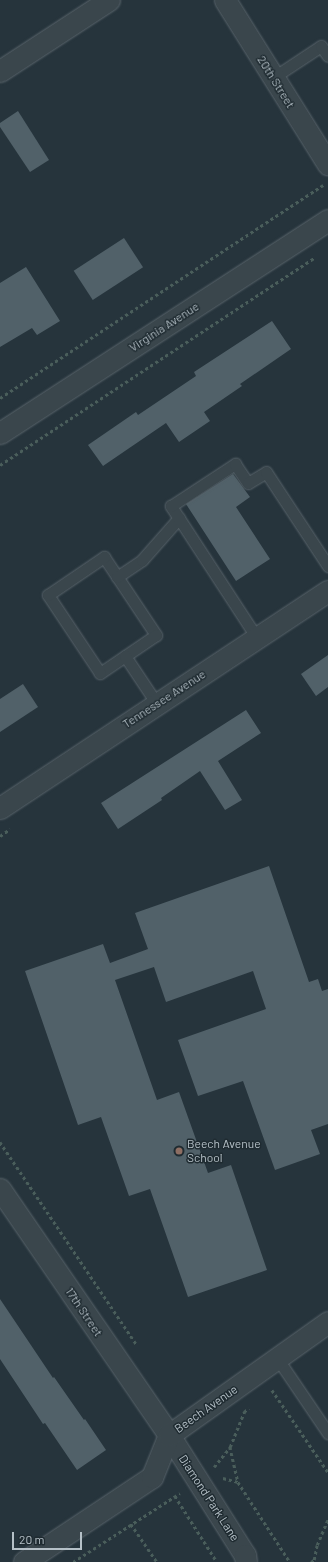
<!DOCTYPE html>
<style>
body{margin:0}
#map{position:relative;width:328px;height:1562px;overflow:hidden;background:#26343c;font-family:Barlow,sans-serif}
div>[style]{position:absolute}
[style*='--x']{left:calc(var(--x)*1px);top:calc(var(--y)*1px);width:calc(var(--w)*1px);rotate:calc(var(--a)*1deg)}
.building>*{inset:0;background:#516169;transform-origin:0 0}
.path>*{height:2.5px;margin-top:-1.25px;transform-origin:0;background:repeating-linear-gradient(90deg,#4a5e5b 0 3px,transparent 0 6px)}
.roads{filter:drop-shadow(0 0 1px #58636a) drop-shadow(0 0 1px #58636a)}
.lane>*{height:11px;margin:-5.5px;padding:0 5.5px;transform-origin:5.5px;border-radius:5.5px;background:#3a464c}
.street>*{height:21px;margin:-10.5px;padding:0 10.5px;transform-origin:10.5px;border-radius:10.5px;background:#3a464c}
.dots>*{width:11px;height:11px;translate:-50% -50%;box-sizing:border-box;border:2px solid #1f2b31;border-radius:50%}
span{translate:-50% -50%;white-space:nowrap;text-align:center;line-height:1.15;-webkit-text-stroke:3px #1f2b31;paint-order:stroke}
.street-label{font-size:12px;color:#b5c0c7}
.poi-label{font-size:12px;color:#b5c0c7}
.left{translate:0 -50%;text-align:left}
.scale{position:absolute;left:12px;top:1532px;width:70px;height:18px;box-sizing:border-box;border:2px solid #b5c0c7;border-top:0;padding-left:5px;font-size:12px;line-height:14px;white-space:nowrap;color:#b5c0c7;-webkit-text-stroke:3px #1f2b31;paint-order:stroke}
</style>
<div id="map">
<div class="building">
<div style="clip-path:polygon(18px 111px,49px 160px,30px 172px,0 127px,0 123px)"></div>
<div style="left:124px;top:238px;width:35px;height:60px;rotate:57deg"></div>
<div style="clip-path:polygon(26px 267px,60px 321px,37px 335px,32px 328px,0 347px,0 283px)"></div>
<div style="clip-path:polygon(272px 321px,291px 349px,240px 384px,242px 386px,204px 412px,210px 421px,179px 442px,166px 423px,103px 466px,88px 445px,136px 412px,138px 415px,196px 376px,194px 372px)"></div>
<div style="clip-path:polygon(233px 474px,250px 497px,236px 507px,270px 559px,236px 581px,186px 504px)"></div>
<div style="clip-path:polygon(328px 655px,328px 687px,316px 696px,301px 674px)"></div>
<div style="clip-path:polygon(23px 684px,38px 707px,0 732px,0 699px)"></div>
<div style="clip-path:polygon(246px 710px,261px 733px,218px 761px,242px 800px,225px 810px,200px 771px,161px 798px,162px 800px,118px 829px,101px 803px)"></div>
<div style="clip-path:polygon(269px 866px,309px 982px,318px 979px,322px 991px,328px 989px,328px 1124px,311px 1130px,320px 1154px,275px 1170px,243px 1081px,198px 1096px,178px 1040px,266px 1009px,253px 971px,166px 1002px,154px 967px,115px 980px,157px 1100px,179px 1092px,208px 1173px,231px 1165px,267px 1270px,188px 1297px,150px 1189px,129px 1196px,101px 1117px,78px 1125px,25px 971px,103px 944px,110px 963px,148px 949px,135px 913px)"></div>
<div style="clip-path:polygon(0 1299px,53px 1378px,54px 1377px,84px 1420px,85px 1419px,106px 1450px,77px 1470px,45px 1423px,43px 1424px,0 1359px)"></div>
</div>
<div class="path">
<div style="--x:0;--y:398;--w:387;--a:-33.4"></div>
<div style="--x:0;--y:465;--w:377;--a:-33.4"></div>
<div style="--x:0;--y:836;--w:12;--a:-35"></div>
<div style="--x:0;--y:1142;--w:245;--a:56"></div>
<div style="--x:272;--y:1390;--w:99;--a:55.7"></div>
<div style="--x:230;--y:1447;--w:35;--a:77"></div>
<div style="--x:214;--y:1467;--w:26;--a:-51"></div>
<div style="--x:230;--y:1447;--w:38;--a:-68"></div>
<div style="--x:244;--y:1412;--w:6;--a:-39"></div>
<div style="--x:223;--y:1478;--w:16;--a:15"></div>
<div style="--x:238;--y:1482;--w:95;--a:57"></div>
<div style="--x:175;--y:1496;--w:78;--a:57.5"></div>
<div style="--x:131;--y:1524;--w:46;--a:55.6"></div>
<div style="--x:73;--y:1562;--w:127;--a:-32.8"></div>
<div style="--x:311;--y:1562;--w:4;--a:-34"></div>
<div style="--x:314;--y:1560;--w:15;--a:-79"></div>
<div style="--x:317;--y:1545;--w:28;--a:-67"></div>
</div>
<div class="roads">
<div class="lane">
<div style="--x:274;--y:77;--w:56;--a:-33.4"></div>
<div style="--x:321;--y:46;--w:12;--a:55"></div>
<div style="--x:104;--y:557;--w:94;--a:56.3"></div>
<div style="--x:156;--y:635;--w:68;--a:145.8"></div>
<div style="--x:100;--y:673;--w:94;--a:-123.7"></div>
<div style="--x:48;--y:595;--w:68;--a:-34.2"></div>
<div style="--x:117;--y:577;--w:30;--a:-34"></div>
<div style="--x:142;--y:560;--w:56;--a:-48.6"></div>
<div style="--x:257;--y:638;--w:158;--a:-123.1"></div>
<div style="--x:171;--y:506;--w:77;--a:-33.3"></div>
<div style="--x:235;--y:464;--w:23;--a:56"></div>
<div style="--x:248;--y:483;--w:21;--a:-31"></div>
<div style="--x:266;--y:472;--w:113;--a:56.6"></div>
<div style="--x:125;--y:656;--w:58;--a:56.3"></div>
<div style="--x:277;--y:1358;--w:91;--a:55.8"></div>
</div>
<div class="street">
<div style="--x:225;--y:0;--w:194;--a:57.9"></div>
<div style="--x:0;--y:71;--w:130;--a:-33.1"></div>
<div style="--x:0;--y:433;--w:391;--a:-33"></div>
<div style="--x:0;--y:808;--w:393;--a:-33.5"></div>
<div style="--x:0;--y:1189;--w:298;--a:55.5"></div>
<div style="--x:169;--y:1435;--w:142;--a:57.7"></div>
<div style="--x:245;--y:1555;--w:7;--a:82"></div>
<div style="--x:24;--y:1562;--w:154;--a:-33.6"></div>
<div style="--x:152;--y:1477;--w:45;--a:-68"></div>
<div style="--x:169;--y:1435;--w:195;--a:-35.4"></div>
</div>
</div>
<div class="dots">
<div style="left:179px;top:1151px;background:#8d6e63"></div>
</div>
<div class="street-label">
<span style="left:276px;top:82px;rotate:58deg">20th Street</span>
<span style="left:164px;top:327px;rotate:-33deg">Virginia Avenue</span>
<span style="left:164px;top:699px;rotate:-33deg">Tennessee Avenue</span>
<span style="left:84px;top:1312px;rotate:56deg">17th Street</span>
<span style="left:206px;top:1409px;rotate:-35deg">Beech Avenue</span>
<span style="left:209px;top:1498px;rotate:57deg">Diamond Park Lane</span>
</div>
<div class="poi-label">
<span class="left" style="left:187px;top:1151px">Beech Avenue<br>School</span>
</div>
<div class="scale">20 m</div>
</div>
